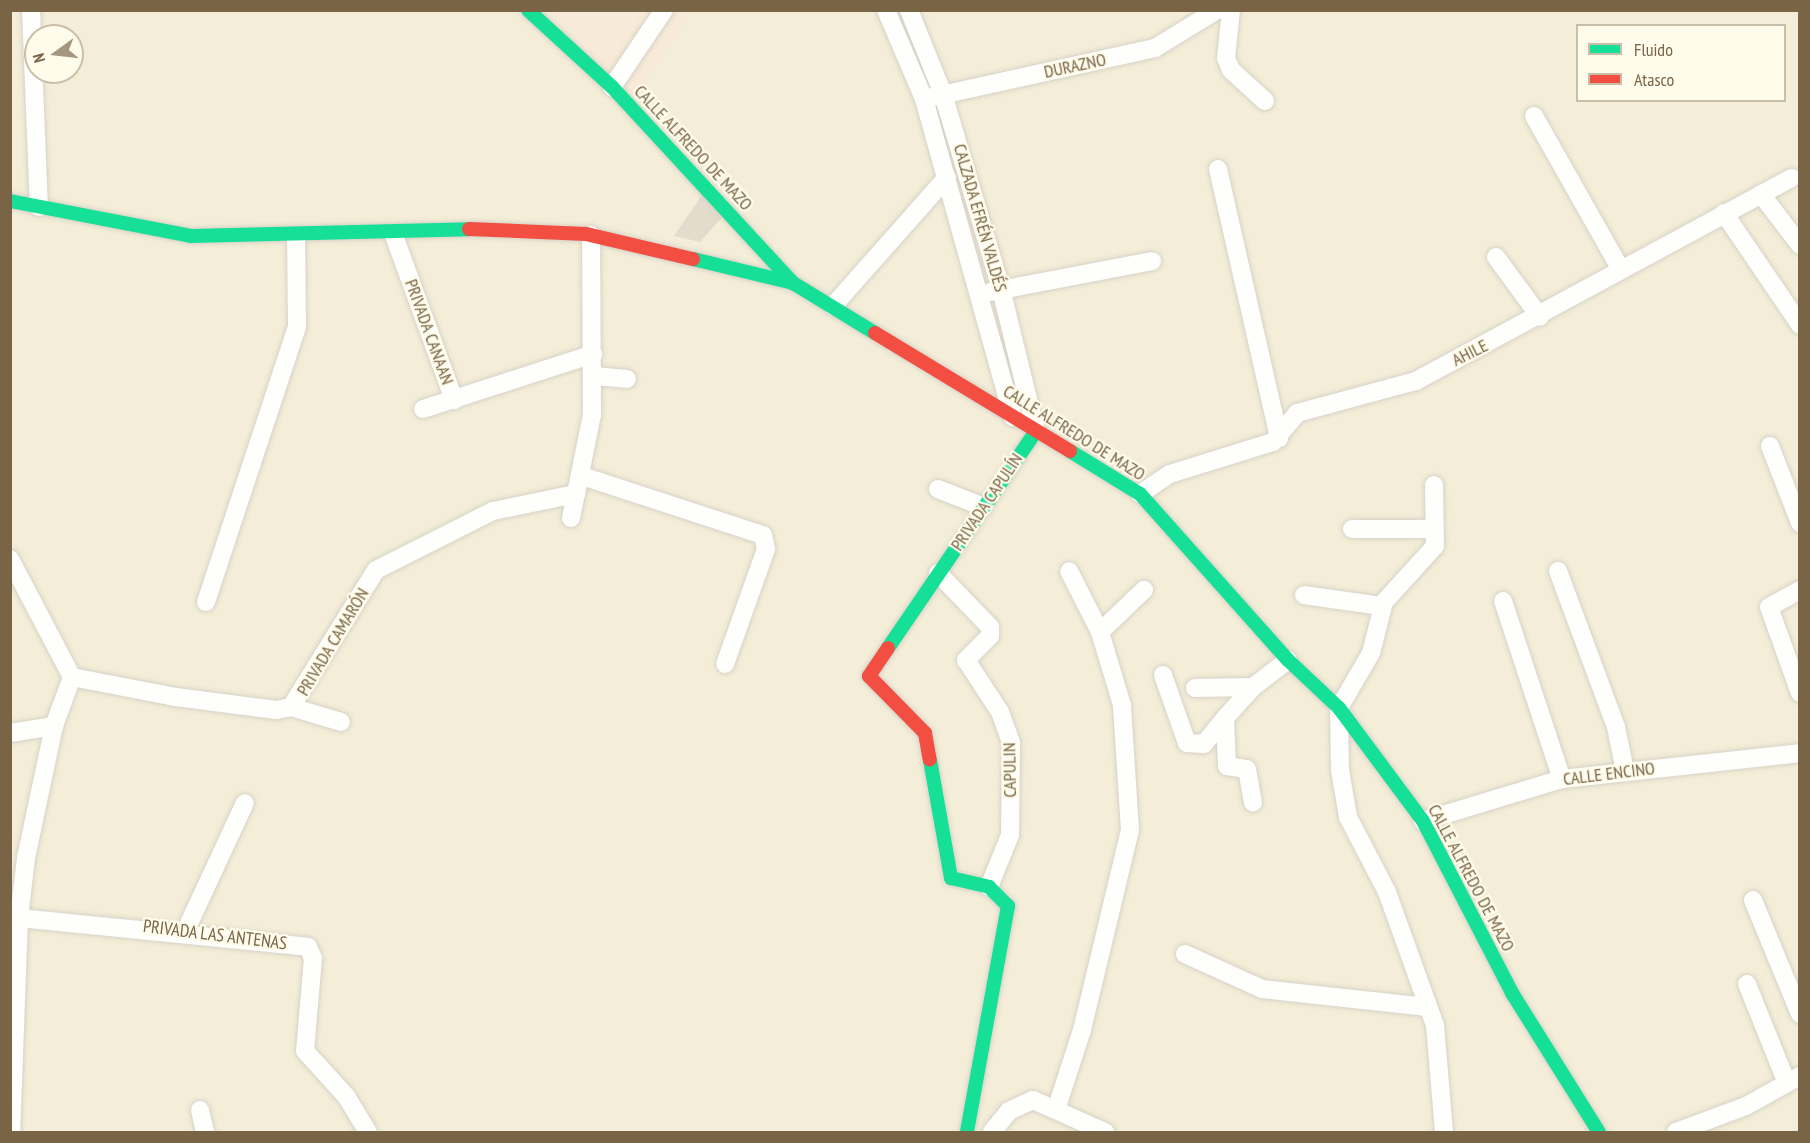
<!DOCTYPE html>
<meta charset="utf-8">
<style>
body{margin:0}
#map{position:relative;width:1810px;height:1143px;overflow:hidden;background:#f8f5e8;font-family:"PT Sans Narrow",sans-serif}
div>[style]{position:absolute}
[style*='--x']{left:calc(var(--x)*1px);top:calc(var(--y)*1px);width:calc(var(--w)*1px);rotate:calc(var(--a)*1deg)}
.residential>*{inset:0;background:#f4eed8}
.commercial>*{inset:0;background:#f7ead8}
.building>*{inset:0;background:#e3dccd}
.roads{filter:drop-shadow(0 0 2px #d7d2c7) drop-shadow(0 0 2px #d7d2c7)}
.street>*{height:18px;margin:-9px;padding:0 9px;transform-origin:9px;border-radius:9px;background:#fefefc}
.fast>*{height:14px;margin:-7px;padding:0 7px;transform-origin:7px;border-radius:7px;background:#16e098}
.jam>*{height:14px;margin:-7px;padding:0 7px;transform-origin:7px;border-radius:7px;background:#f24e42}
span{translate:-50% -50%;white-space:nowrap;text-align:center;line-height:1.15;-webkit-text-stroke:4.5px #fffceb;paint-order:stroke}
.street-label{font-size:18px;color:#796446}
.frame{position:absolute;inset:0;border:12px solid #796446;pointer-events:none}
.legend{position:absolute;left:1576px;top:24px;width:210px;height:78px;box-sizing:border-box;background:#fffceb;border:2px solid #c9bfa9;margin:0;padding:8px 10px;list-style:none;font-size:18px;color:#796446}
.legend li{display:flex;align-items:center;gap:12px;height:30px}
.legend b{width:30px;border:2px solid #c9bfa9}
.north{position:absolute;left:24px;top:24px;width:60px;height:60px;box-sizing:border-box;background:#fffceb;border:2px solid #c9bfa9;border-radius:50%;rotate:255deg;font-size:16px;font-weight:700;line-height:24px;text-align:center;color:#796446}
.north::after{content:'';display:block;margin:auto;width:21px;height:27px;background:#a5977f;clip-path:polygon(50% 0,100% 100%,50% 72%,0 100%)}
</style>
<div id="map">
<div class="residential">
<div style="clip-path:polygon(evenodd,11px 11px,1799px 11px,1799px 1132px,11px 1132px,11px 11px,1578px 26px,1784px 26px,1784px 100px,1578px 100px,1578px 26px,11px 11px,36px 36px,72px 36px,72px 72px,36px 72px,36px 36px)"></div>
</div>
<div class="commercial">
<div style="clip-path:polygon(536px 11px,692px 11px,635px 101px)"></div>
</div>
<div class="building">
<div style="clip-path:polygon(704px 192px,726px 213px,700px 242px,674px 236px)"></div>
</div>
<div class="roads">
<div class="street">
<div style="--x:31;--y:10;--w:197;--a:87.7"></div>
<div style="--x:886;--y:10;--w:97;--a:66.9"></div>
<div style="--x:924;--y:99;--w:330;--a:74.4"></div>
<div style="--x:909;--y:10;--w:91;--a:68"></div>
<div style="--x:943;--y:94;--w:203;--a:73.4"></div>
<div style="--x:1001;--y:289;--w:146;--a:76.2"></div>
<div style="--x:1231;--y:10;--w:48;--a:95.9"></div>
<div style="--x:1226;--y:58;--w:13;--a:67"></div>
<div style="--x:1231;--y:70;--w:46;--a:42.4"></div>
<div style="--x:612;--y:87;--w:93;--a:-56"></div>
<div style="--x:932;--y:97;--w:228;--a:-12.4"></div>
<div style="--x:1155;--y:48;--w:73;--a:-31.5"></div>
<div style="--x:1534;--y:116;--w:175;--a:60.5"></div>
<div style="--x:1218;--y:169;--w:276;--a:77.2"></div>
<div style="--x:1761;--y:194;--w:64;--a:52.6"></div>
<div style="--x:1724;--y:213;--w:135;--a:55.8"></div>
<div style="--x:393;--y:233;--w:178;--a:69.9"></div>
<div style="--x:1496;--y:257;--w:74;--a:53.7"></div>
<div style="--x:990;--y:292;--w:165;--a:-10.8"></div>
<div style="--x:833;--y:306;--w:172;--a:-48.5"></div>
<div style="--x:594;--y:376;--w:33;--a:5"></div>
<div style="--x:423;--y:409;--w:179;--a:-17.9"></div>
<div style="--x:1770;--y:446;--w:83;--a:68.7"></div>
<div style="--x:582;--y:476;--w:190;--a:18.1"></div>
<div style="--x:763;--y:535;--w:14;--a:78"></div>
<div style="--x:766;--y:549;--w:122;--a:109.6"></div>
<div style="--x:1434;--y:485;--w:61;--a:89.1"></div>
<div style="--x:1435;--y:546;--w:76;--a:132.3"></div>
<div style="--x:1384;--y:602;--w:53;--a:104.3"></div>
<div style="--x:1371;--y:653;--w:64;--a:120.2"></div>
<div style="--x:1339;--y:708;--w:62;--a:89.1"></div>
<div style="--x:1340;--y:770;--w:48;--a:80.3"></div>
<div style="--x:1348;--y:817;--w:85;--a:62.5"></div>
<div style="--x:1387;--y:892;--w:141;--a:70.2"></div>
<div style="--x:1435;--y:1025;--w:107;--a:85.2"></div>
<div style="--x:938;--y:489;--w:49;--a:21.4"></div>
<div style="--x:1140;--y:494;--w:36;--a:-34"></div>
<div style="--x:1170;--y:474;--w:108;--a:-17.3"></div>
<div style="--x:1273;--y:442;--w:38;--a:-50"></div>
<div style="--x:1297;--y:413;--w:123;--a:-15.1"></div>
<div style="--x:1416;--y:381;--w:427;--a:-28.4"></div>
<div style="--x:571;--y:518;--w:105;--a:-78.5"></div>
<div style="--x:592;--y:415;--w:180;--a:-90.3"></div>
<div style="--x:1352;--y:529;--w:82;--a:0"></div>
<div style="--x:10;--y:559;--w:133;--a:62.3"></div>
<div style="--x:72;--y:677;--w:52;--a:110.2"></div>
<div style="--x:54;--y:726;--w:135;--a:102"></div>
<div style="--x:26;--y:858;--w:60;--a:96.7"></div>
<div style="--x:19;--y:918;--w:214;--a:92.1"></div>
<div style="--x:1558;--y:571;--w:166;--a:69.6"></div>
<div style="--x:1616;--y:727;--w:45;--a:78.4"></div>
<div style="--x:938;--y:573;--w:75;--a:46.1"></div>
<div style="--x:990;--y:627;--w:9;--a:90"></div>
<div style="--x:990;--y:636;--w:34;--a:135"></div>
<div style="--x:966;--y:660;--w:62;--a:56.8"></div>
<div style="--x:1000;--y:712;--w:33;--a:70"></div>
<div style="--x:1011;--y:743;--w:92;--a:90.6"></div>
<div style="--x:1010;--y:835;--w:56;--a:112"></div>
<div style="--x:1800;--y:590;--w:35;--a:151"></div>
<div style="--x:1769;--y:607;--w:91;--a:70.2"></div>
<div style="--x:1304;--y:595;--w:78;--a:8.1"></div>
<div style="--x:1503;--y:601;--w:188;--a:71.7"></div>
<div style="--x:206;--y:602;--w:290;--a:-71.7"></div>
<div style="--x:297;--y:327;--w:91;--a:-90.6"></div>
<div style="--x:1100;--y:632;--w:61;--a:-43.7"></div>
<div style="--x:1163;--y:675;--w:72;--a:70.6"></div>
<div style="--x:1187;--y:743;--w:17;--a:3"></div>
<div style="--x:1204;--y:744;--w:33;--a:-51"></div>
<div style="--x:72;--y:677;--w:106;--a:10.9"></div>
<div style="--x:176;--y:697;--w:101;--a:7.4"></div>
<div style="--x:276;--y:710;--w:15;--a:-11"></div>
<div style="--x:291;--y:707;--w:161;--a:-58.2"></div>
<div style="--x:376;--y:570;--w:131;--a:-26.8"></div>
<div style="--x:493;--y:511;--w:85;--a:-11.6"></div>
<div style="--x:1253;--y:687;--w:42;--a:132.1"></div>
<div style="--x:1225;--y:718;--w:48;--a:87.6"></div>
<div style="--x:1227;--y:766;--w:20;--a:9"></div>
<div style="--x:1247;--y:769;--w:34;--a:80"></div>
<div style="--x:1195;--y:688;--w:58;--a:-1"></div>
<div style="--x:1253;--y:687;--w:44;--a:-37.6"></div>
<div style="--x:291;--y:707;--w:52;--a:16.7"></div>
<div style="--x:10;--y:733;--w:45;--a:-9"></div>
<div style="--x:1423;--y:821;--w:145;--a:-16.8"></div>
<div style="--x:1562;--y:779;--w:239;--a:-6.2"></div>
<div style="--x:1753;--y:900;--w:123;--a:67.6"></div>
<div style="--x:19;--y:918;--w:290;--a:5.7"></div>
<div style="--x:308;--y:947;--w:12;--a:66"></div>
<div style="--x:313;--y:958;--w:93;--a:94.9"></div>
<div style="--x:305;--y:1051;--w:61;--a:47.7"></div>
<div style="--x:346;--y:1096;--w:42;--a:58.6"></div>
<div style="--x:185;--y:932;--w:142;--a:-65.1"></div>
<div style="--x:1185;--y:954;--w:85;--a:24.4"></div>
<div style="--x:1262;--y:989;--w:166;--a:6.2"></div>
<div style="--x:1747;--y:984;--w:105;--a:68.1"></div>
<div style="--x:200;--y:1110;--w:23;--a:77"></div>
<div style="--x:1056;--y:1110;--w:84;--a:-72"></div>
<div style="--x:1082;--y:1030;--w:206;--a:-76.5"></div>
<div style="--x:1130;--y:830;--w:125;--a:-93.7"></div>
<div style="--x:1122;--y:705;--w:76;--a:-106.8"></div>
<div style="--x:1100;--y:632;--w:68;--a:-116.9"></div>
<div style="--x:992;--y:1132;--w:27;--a:-51"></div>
<div style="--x:1009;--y:1111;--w:26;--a:-25"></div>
<div style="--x:1033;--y:1100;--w:79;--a:24"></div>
<div style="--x:1676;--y:1132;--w:75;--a:-20.4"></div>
<div style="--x:1746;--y:1106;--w:62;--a:-29.1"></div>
</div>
<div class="fast">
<div style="--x:528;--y:10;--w:114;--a:42.5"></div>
<div style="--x:612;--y:87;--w:267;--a:47.3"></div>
<div style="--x:793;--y:283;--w:96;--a:31.4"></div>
<div style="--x:10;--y:201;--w:184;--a:10.9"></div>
<div style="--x:191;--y:236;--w:278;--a:-1.4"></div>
<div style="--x:693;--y:259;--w:103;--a:13.5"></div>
<div style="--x:1070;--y:451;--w:82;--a:31.6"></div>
<div style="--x:1140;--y:494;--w:222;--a:48.3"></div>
<div style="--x:1288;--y:660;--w:70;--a:43.3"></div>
<div style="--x:1339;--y:708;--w:141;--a:53.4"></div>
<div style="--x:1423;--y:821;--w:194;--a:62.6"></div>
<div style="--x:1512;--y:993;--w:164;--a:58"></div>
<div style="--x:888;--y:648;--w:263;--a:-55.7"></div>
<div style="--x:930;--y:760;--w:120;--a:79.9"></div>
<div style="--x:951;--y:878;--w:39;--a:13"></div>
<div style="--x:989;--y:887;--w:27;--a:45"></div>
<div style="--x:1008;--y:906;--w:230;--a:100.3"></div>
</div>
<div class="jam">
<div style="--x:469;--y:229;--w:117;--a:2.4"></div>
<div style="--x:586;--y:234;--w:110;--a:13.2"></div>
<div style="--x:875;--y:333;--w:228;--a:31.2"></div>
<div style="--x:888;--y:648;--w:34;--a:124"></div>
<div style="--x:869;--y:676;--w:80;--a:45.5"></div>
<div style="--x:925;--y:733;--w:27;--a:80"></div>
</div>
</div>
<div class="street-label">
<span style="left:1075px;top:66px;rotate:-12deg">DURAZNO</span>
<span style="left:693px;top:148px;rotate:47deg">CALLE ALFREDO DE MAZO</span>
<span style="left:980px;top:218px;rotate:74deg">CALZADA EFRÉN VALDÉS</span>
<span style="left:429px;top:332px;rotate:70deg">PRIVADA CANAAN</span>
<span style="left:1470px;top:353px;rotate:-27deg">AHILE</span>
<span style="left:1074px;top:433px;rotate:32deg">CALLE ALFREDO DE MAZO</span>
<span style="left:987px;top:502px;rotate:-56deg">PRIVADA CAPULÍN</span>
<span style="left:333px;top:642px;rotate:-59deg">PRIVADA CAMARÓN</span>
<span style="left:1010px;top:770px;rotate:-91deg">CAPULIN</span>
<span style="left:1609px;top:774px;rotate:-7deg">CALLE ENCINO</span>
<span style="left:1471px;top:878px;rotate:62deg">CALLE ALFREDO DE MAZO</span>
<span style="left:215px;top:935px;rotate:7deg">PRIVADA LAS ANTENAS</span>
</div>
<div class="frame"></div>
<ul class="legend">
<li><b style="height:8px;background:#16e098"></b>Fluido</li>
<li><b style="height:8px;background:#f24e42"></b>Atasco</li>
</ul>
<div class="north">N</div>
</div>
